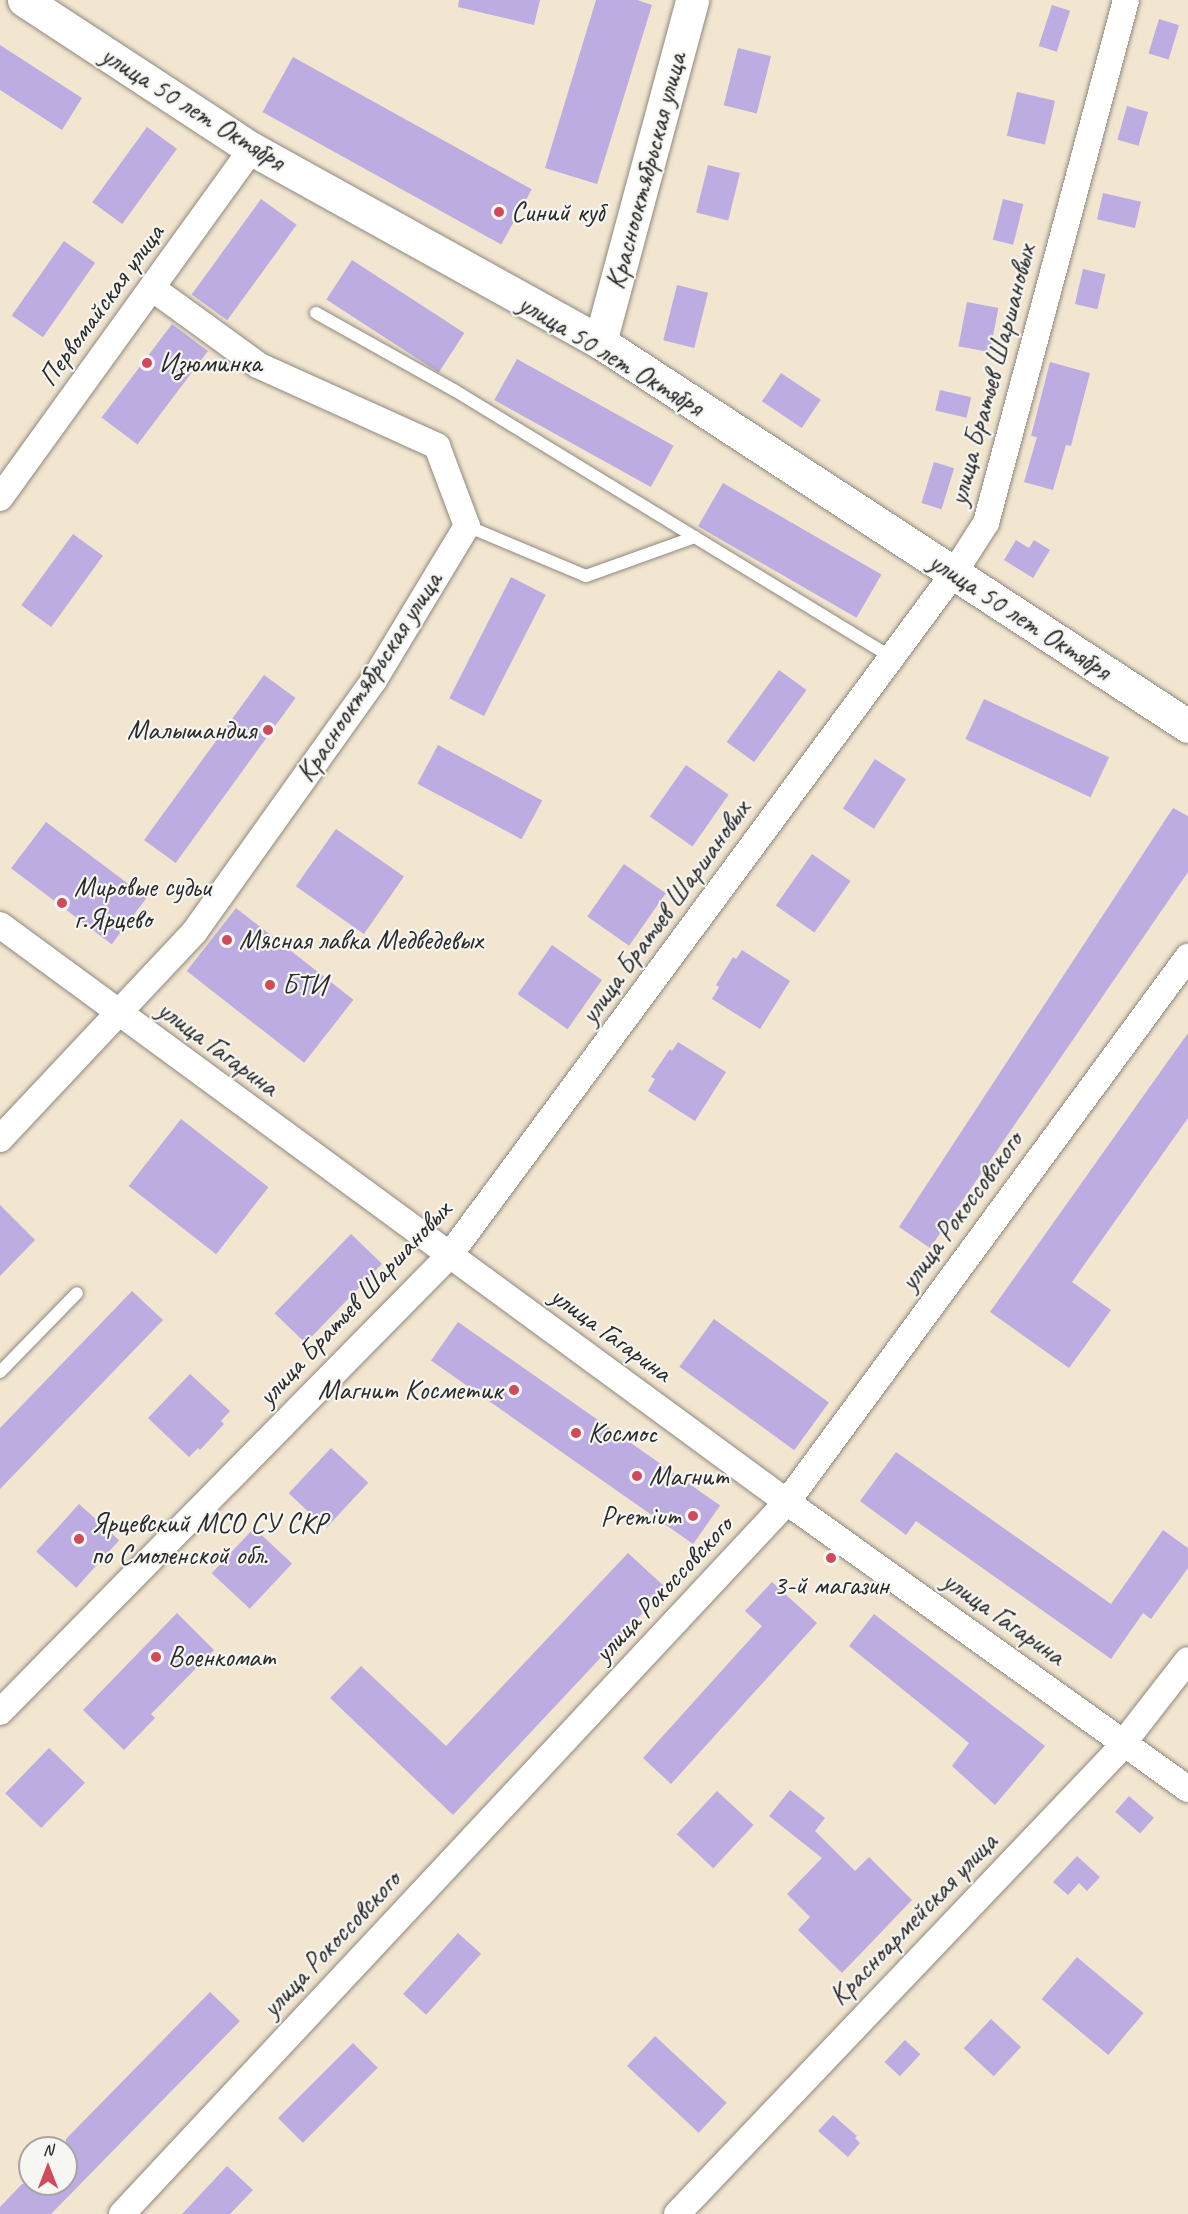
<!DOCTYPE html>
<meta charset="utf-8">
<style>
body{margin:0}
#map{position:relative;width:1188px;height:2214px;overflow:hidden;background:#f2e6d0;font-family:Caveat,sans-serif}
div>[style]{position:absolute}
[style*='--x']{left:calc(var(--x)*1px);top:calc(var(--y)*1px);width:calc(var(--w)*1px);rotate:calc(var(--a)*1deg)}
.building>*{inset:0;background:#bcace1;transform-origin:0 0}
.roads{filter:drop-shadow(0 0 2px #8e887e) drop-shadow(0 0 2px #8e887e)}
.lane>*{height:12px;margin:-6px;padding:0 6px;transform-origin:6px;border-radius:6px;background:#fff}
.street>*{height:26px;margin:-13px;padding:0 13px;transform-origin:13px;border-radius:13px;background:#fff}
.secondary>*{height:33px;margin:-16.5px;padding:0 16.5px;transform-origin:16.5px;border-radius:16.5px;background:#fff}
.dots>*{width:16px;height:16px;translate:-50% -50%;box-sizing:border-box;border:3px solid #f6f6f2;border-radius:50%}
span{translate:-50% -50%;white-space:nowrap;text-align:center;line-height:1.15;-webkit-text-stroke:4.5px #f6f6f2;paint-order:stroke}
.street-label{font-size:28px;color:#2b2b2b}
.poi-label{font-size:28px;color:#2b2b2b}
.left{translate:0 -50%;text-align:left}
.right{translate:-100% -50%;text-align:right}
.north{position:absolute;left:18px;top:2136px;width:60px;height:60px;box-sizing:border-box;background:#f6f6f2;border:2px solid #a5a5a2;border-radius:50%;rotate:0deg;font-size:16px;font-weight:700;line-height:24px;text-align:center;color:#2b2b2b}
.north::after{content:'';display:block;margin:auto;width:21px;height:27px;background:#d1495b;clip-path:polygon(50% 0,100% 100%,50% 72%,0 100%)}
</style>
<div id="map">
<div class="building">
<div style="clip-path:polygon(459px 0,540px 0,534px 25px,458px 7px)"></div>
<div style="clip-path:polygon(596px 0,637px 0,652px 5px,597px 184px,545px 168px)"></div>
<div style="left:1052px;top:5px;width:19px;height:43px;rotate:18deg"></div>
<div style="left:1159px;top:19px;width:21px;height:36px;rotate:17deg"></div>
<div style="clip-path:polygon(0 45px,82px 98px,62px 130px,0 90px)"></div>
<div style="left:738px;top:48px;width:34px;height:59px;rotate:14deg"></div>
<div style="left:293px;top:57px;width:273px;height:63px;rotate:29deg"></div>
<div style="left:1017px;top:92px;width:39px;height:45px;rotate:13deg"></div>
<div style="left:1127px;top:106px;width:22px;height:35px;rotate:16deg"></div>
<div style="left:147px;top:127px;width:37px;height:93px;rotate:36deg"></div>
<div style="left:708px;top:165px;width:33px;height:49px;rotate:14deg"></div>
<div style="left:1103px;top:193px;width:39px;height:27px;rotate:13deg"></div>
<div style="left:261px;top:199px;width:44px;height:118px;rotate:36deg"></div>
<div style="left:1003px;top:199px;width:21px;height:42px;rotate:14deg"></div>
<div style="left:64px;top:241px;width:38px;height:91px;rotate:35deg"></div>
<div style="left:352px;top:260px;width:134px;height:47px;rotate:33deg"></div>
<div style="left:1083px;top:269px;width:23px;height:36px;rotate:13deg"></div>
<div style="left:677px;top:285px;width:32px;height:57px;rotate:14deg"></div>
<div style="left:967px;top:302px;width:32px;height:45px;rotate:11deg"></div>
<div style="left:172px;top:324px;width:45px;height:117px;rotate:37deg"></div>
<div style="left:517px;top:359px;width:179px;height:47px;rotate:29deg"></div>
<div style="clip-path:polygon(1050px 362px,1090px 373px,1071px 446px,1066px 445px,1053px 490px,1024px 482px,1037px 437px,1031px 436px)"></div>
<div style="left:781px;top:373px;width:48px;height:34px;rotate:34deg"></div>
<div style="left:940px;top:390px;width:32px;height:21px;rotate:13deg"></div>
<div style="left:934px;top:462px;width:21px;height:43px;rotate:17deg"></div>
<div style="left:723px;top:483px;width:183px;height:50px;rotate:30deg"></div>
<div style="left:73px;top:534px;width:37px;height:88px;rotate:36deg"></div>
<div style="clip-path:polygon(1016px 540px,1029px 548px,1034px 540px,1050px 550px,1033px 578px,1004px 560px)"></div>
<div style="left:511px;top:577px;width:39px;height:136px;rotate:27deg"></div>
<div style="left:779px;top:670px;width:34px;height:89px;rotate:36deg"></div>
<div style="left:264px;top:675px;width:39px;height:204px;rotate:36deg"></div>
<div style="left:984px;top:699px;width:138px;height:44px;rotate:25deg"></div>
<div style="left:438px;top:745px;width:118px;height:44px;rotate:28deg"></div>
<div style="left:875px;top:759px;width:37px;height:59px;rotate:33deg"></div>
<div style="left:686px;top:765px;width:52px;height:63px;rotate:35deg"></div>
<div style="clip-path:polygon(1173px 808px,1188px 816px,1188px 872px,930px 1248px,899px 1227px)"></div>
<div style="left:46px;top:822px;width:126px;height:58px;rotate:37deg"></div>
<div style="left:336px;top:829px;width:83px;height:70px;rotate:35deg"></div>
<div style="left:812px;top:854px;width:47px;height:63px;rotate:35deg"></div>
<div style="left:624px;top:864px;width:51px;height:64px;rotate:35deg"></div>
<div style="left:236px;top:908px;width:149px;height:80px;rotate:38deg"></div>
<div style="left:552px;top:945px;width:61px;height:60px;rotate:35deg"></div>
<div style="clip-path:polygon(742px 950px,790px 981px,760px 1029px,712px 999px,719px 987px,716px 985px,733px 957px,736px 959px)"></div>
<div style="clip-path:polygon(1188px 1033px,1188px 1118px,1072px 1282px,1111px 1310px,1069px 1368px,990px 1312px)"></div>
<div style="clip-path:polygon(678px 1042px,726px 1072px,695px 1121px,648px 1091px,655px 1079px,651px 1077px,670px 1049px,672px 1051px)"></div>
<div style="left:181px;top:1119px;width:111px;height:85px;rotate:38deg"></div>
<div style="clip-path:polygon(0 1205px,35px 1240px,0 1276px)"></div>
<div style="left:351px;top:1234px;width:43px;height:110px;rotate:44deg"></div>
<div style="clip-path:polygon(132px 1291px,163px 1320px,0 1489px,0 1428px)"></div>
<div style="left:714px;top:1319px;width:142px;height:59px;rotate:36deg"></div>
<div style="left:458px;top:1322px;width:320px;height:47px;rotate:35deg"></div>
<div style="clip-path:polygon(190px 1374px,230px 1411px,221px 1421px,224px 1424px,200px 1450px,198px 1448px,189px 1457px,148px 1418px)"></div>
<div style="left:331px;top:1448px;width:51px;height:62px;rotate:43deg"></div>
<div style="clip-path:polygon(896px 1452px,1111px 1604px,1163px 1530px,1188px 1548px,1188px 1568px,1151px 1619px,1143px 1613px,1111px 1659px,916px 1521px,906px 1535px,860px 1501px)"></div>
<div style="left:79px;top:1504px;width:54px;height:64px;rotate:42deg"></div>
<div style="left:254px;top:1528px;width:52px;height:62px;rotate:43deg"></div>
<div style="clip-path:polygon(628px 1553px,666px 1588px,453px 1815px,330px 1698px,361px 1666px,446px 1746px)"></div>
<div style="clip-path:polygon(772px 1582px,817px 1623px,671px 1784px,643px 1758px,762px 1626px,745px 1611px)"></div>
<div style="clip-path:polygon(177px 1613px,214px 1650px,151px 1714px,155px 1718px,124px 1750px,83px 1710px)"></div>
<div style="clip-path:polygon(874px 1614px,1045px 1746px,995px 1805px,952px 1766px,969px 1743px,849px 1646px)"></div>
<div style="left:49px;top:1748px;width:50px;height:63px;rotate:44deg"></div>
<div style="clip-path:polygon(790px 1790px,825px 1818px,815px 1831px,855px 1871px,869px 1857px,912px 1900px,842px 1973px,798px 1930px,810px 1917px,787px 1894px,822px 1858px,769px 1816px)"></div>
<div style="left:717px;top:1791px;width:50px;height:59px;rotate:43deg"></div>
<div style="left:1129px;top:1796px;width:33px;height:21px;rotate:41deg"></div>
<div style="clip-path:polygon(1077px 1856px,1100px 1877px,1087px 1891px,1079px 1883px,1068px 1895px,1053px 1882px)"></div>
<div style="left:458px;top:1933px;width:31px;height:82px;rotate:42deg"></div>
<div style="left:1077px;top:1957px;width:87px;height:55px;rotate:40deg"></div>
<div style="clip-path:polygon(210px 1992px,240px 2021px,51px 2214px,0 2214px,0 2207px,22px 2184px,66px 2184px,66px 2139px)"></div>
<div style="left:991px;top:2019px;width:41px;height:40px;rotate:43deg"></div>
<div style="left:655px;top:2036px;width:98px;height:41px;rotate:43deg"></div>
<div style="left:905px;top:2040px;width:21px;height:30px;rotate:43deg"></div>
<div style="left:353px;top:2043px;width:35px;height:106px;rotate:45deg"></div>
<div style="clip-path:polygon(833px 2115px,857px 2136px,855px 2138px,860px 2143px,848px 2157px,818px 2131px)"></div>
<div style="clip-path:polygon(227px 2166px,253px 2190px,230px 2214px,182px 2214px)"></div>
</div>
<div class="roads">
<div class="lane">
<div style="--x:316;--y:313;--w:158;--a:29.2"></div>
<div style="--x:454;--y:390;--w:512;--a:31.42"></div>
<div style="--x:467;--y:526;--w:129;--a:22.8"></div>
<div style="--x:586;--y:576;--w:116;--a:-19.7"></div>
<div style="--x:0;--y:1372;--w:110;--a:-45.7"></div>
</div>
<div class="street">
<div style="--x:0;--y:498;--w:430;--a:-54.2"></div>
<div style="--x:0;--y:925;--w:976;--a:36.25"></div>
<div style="--x:787;--y:1502;--w:493;--a:35.6"></div>
<div style="--x:0;--y:1139;--w:285;--a:-46.8"></div>
<div style="--x:195;--y:931;--w:308;--a:-54.5"></div>
<div style="--x:374;--y:680;--w:180;--a:-58.9"></div>
<div style="--x:467;--y:526;--w:85;--a:-110.6"></div>
<div style="--x:437;--y:446;--w:196;--a:-155.7"></div>
<div style="--x:258;--y:365;--w:131;--a:-144"></div>
<div style="--x:0;--y:1712;--w:640;--a:-45.44"></div>
<div style="--x:449;--y:1256;--w:849;--a:-53.52"></div>
<div style="--x:954;--y:573;--w:59;--a:-57.4"></div>
<div style="--x:986;--y:523;--w:541;--a:-75.01"></div>
<div style="--x:122;--y:2214;--w:974;--a:-46.95"></div>
<div style="--x:787;--y:1502;--w:677;--a:-53.66"></div>
<div style="--x:677;--y:2214;--w:634;--a:-46.41"></div>
<div style="--x:1114;--y:1755;--w:120;--a:-52.1"></div>
</div>
<div class="secondary">
<div style="--x:24;--y:0;--w:272;--a:33.2"></div>
<div style="--x:252;--y:149;--w:398;--a:29"></div>
<div style="--x:600;--y:342;--w:702;--a:33.15"></div>
<div style="--x:600;--y:342;--w:354;--a:-74.9"></div>
</div>
</div>
<div class="dots">
<div style="left:499px;top:212px;background:#d1495b"></div>
<div style="left:147px;top:363px;background:#d1495b"></div>
<div style="left:268px;top:730px;background:#d1495b"></div>
<div style="left:62px;top:903px;background:#d1495b"></div>
<div style="left:227px;top:940px;background:#d1495b"></div>
<div style="left:270px;top:985px;background:#d1495b"></div>
<div style="left:514px;top:1390px;background:#d1495b"></div>
<div style="left:576px;top:1433px;background:#d1495b"></div>
<div style="left:637px;top:1476px;background:#d1495b"></div>
<div style="left:693px;top:1516px;background:#d1495b"></div>
<div style="left:79px;top:1539px;background:#d1495b"></div>
<div style="left:831px;top:1558px;background:#d1495b"></div>
<div style="left:156px;top:1657px;background:#d1495b"></div>
</div>
<div class="street-label">
<span style="left:193px;top:108px;rotate:32deg">улица 50 лет Октября</span>
<span style="left:646px;top:171px;rotate:-75deg">Краснооктябрьская улица</span>
<span style="left:101px;top:305px;rotate:-54deg">Первомайская улица</span>
<span style="left:611px;top:355px;rotate:31deg">улица 50 лет Октября</span>
<span style="left:992px;top:375px;rotate:-75deg">улица Братьев Шаршановых</span>
<span style="left:1020px;top:616px;rotate:33deg">улица 50 лет Октября</span>
<span style="left:369px;top:677px;rotate:-57deg">Краснооктябрьская улица</span>
<span style="left:665px;top:912px;rotate:-54deg">улица Братьев Шаршановых</span>
<span style="left:218px;top:1048px;rotate:36deg">улица Гагарина</span>
<span style="left:961px;top:1211px;rotate:-54deg">улица Рокоссовского</span>
<span style="left:354px;top:1303px;rotate:-47deg">улица Братьев Шаршановых</span>
<span style="left:611px;top:1334px;rotate:36deg">улица Гагарина</span>
<span style="left:663px;top:1589px;rotate:-47deg">улица Рокоссовского</span>
<span style="left:1004px;top:1618px;rotate:35deg">улица Гагарина</span>
<span style="left:913px;top:1919px;rotate:-46deg">Красноармейская улица</span>
<span style="left:331px;top:1944px;rotate:-47deg">улица Рокоссовского</span>
</div>
<div class="poi-label">
<span class="left" style="left:511px;top:212px">Синий куб</span>
<span class="left" style="left:159px;top:363px">Изюминка</span>
<span class="right" style="left:256px;top:730px">Малышандия</span>
<span class="left" style="left:74px;top:903px">Мировые судьи<br>г.Ярцево</span>
<span class="left" style="left:239px;top:940px">Мясная лавка Медведевых</span>
<span class="left" style="left:282px;top:985px">БТИ</span>
<span class="right" style="left:502px;top:1390px">Магнит Косметик</span>
<span class="left" style="left:588px;top:1433px">Космос</span>
<span class="left" style="left:649px;top:1476px">Магнит</span>
<span class="right" style="left:681px;top:1516px">Premium</span>
<span class="left" style="left:91px;top:1539px">Ярцевский МСО СУ СКР<br>по Смоленской обл.</span>
<span style="left:831px;top:1585px">3-й магазин</span>
<span class="left" style="left:168px;top:1657px">Военкомат</span>
</div>
<div class="north">N</div>
</div>
